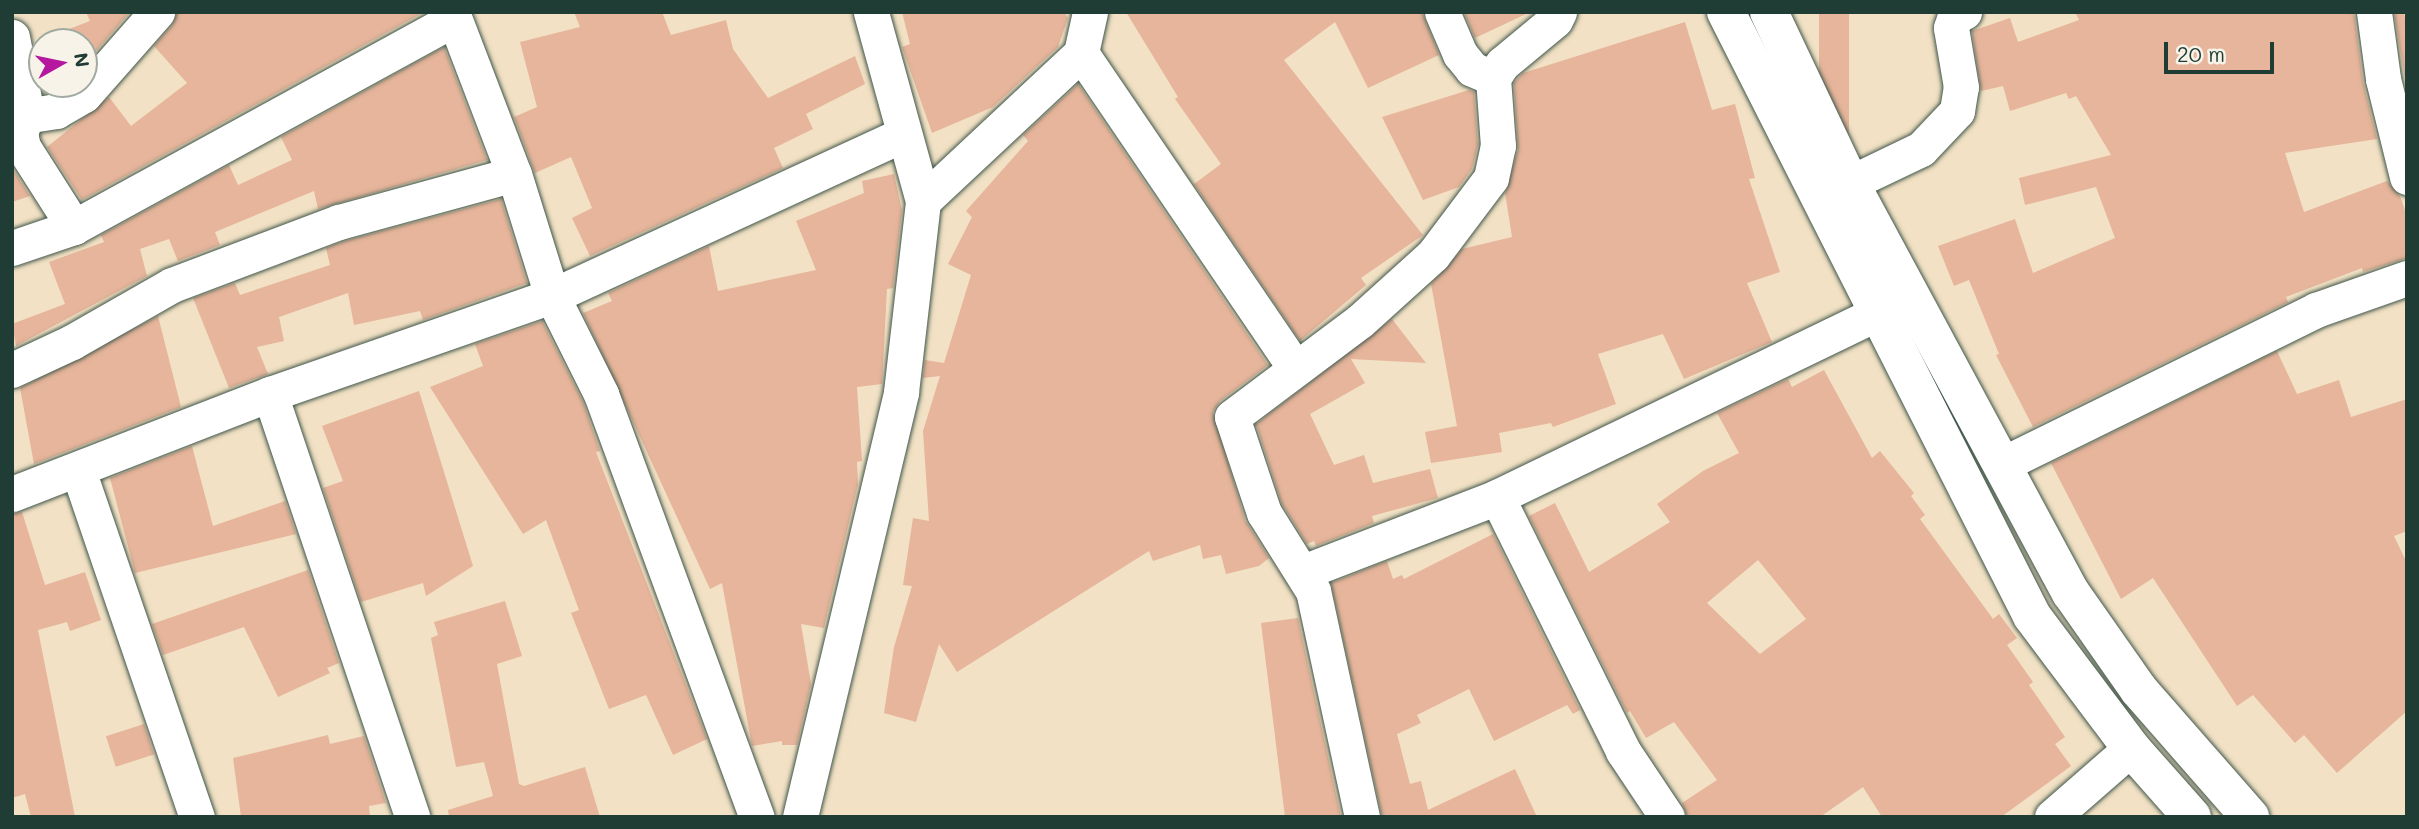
<!DOCTYPE html>
<style>
body{margin:0}
#map{position:relative;width:2419px;height:829px;overflow:hidden;background:#f2e1c4;font-family:Mali,sans-serif}
div>[style]{position:absolute}
[style*='--x']{left:calc(var(--x)*1px);top:calc(var(--y)*1px);width:calc(var(--w)*1px);rotate:calc(var(--a)*1deg)}
.building>*{inset:0;background:#e6b59b;transform-origin:0 0}
.roads{filter:drop-shadow(0 0 2px #3f564a) drop-shadow(0 0 2px #3f564a)}
.minor>*{height:35px;margin:-17.5px;padding:0 17.5px;transform-origin:17.5px;border-radius:17.5px;background:#fff}
.secondary>*{height:38px;margin:-19px;padding:0 19px;transform-origin:19px;border-radius:19px;background:#fff}
span{translate:-50% -50%;white-space:nowrap;text-align:center;line-height:1.15;-webkit-text-stroke:5px #f7f3e8;paint-order:stroke}
.frame{position:absolute;inset:0;border:14px solid #1f3d34;pointer-events:none}
.north{position:absolute;left:28px;top:28px;width:70px;height:70px;box-sizing:border-box;background:#f7f3e8;border:2px solid #a1aaa0;border-radius:50%;rotate:81deg;font-size:19px;font-weight:700;line-height:28px;text-align:center;color:#1f3d34}
.north::after{content:'';display:block;margin:auto;width:24px;height:32px;background:#b5179e;clip-path:polygon(50% 0,100% 100%,50% 72%,0 100%)}
.scale{position:absolute;left:2164px;top:42px;width:110px;height:32px;box-sizing:border-box;border:4px solid #1f3d34;border-top:0;padding-left:9px;font-size:21px;line-height:24px;white-space:nowrap;color:#1f3d34;-webkit-text-stroke:5px #f7f3e8;paint-order:stroke}
</style>
<div id="map">
<div class="building">
<div style="clip-path:polygon(86px 12px,130px 12px,95px 52px,84px 56px,84px 42px,42px 42px,42px 59px,35px 42px,90px 21px)"></div>
<div style="clip-path:polygon(177px 12px,424px 12px,82px 200px,47px 147px,109px 97px,131px 126px,187px 83px,154px 46px,172px 25px)"></div>
<div style="clip-path:polygon(574px 12px,662px 12px,671px 35px,726px 20px,733px 49px,768px 98px,855px 56px,865px 84px,806px 114px,813px 129px,774px 148px,783px 168px,590px 256px,572px 218px,592px 208px,571px 157px,535px 173px,514px 117px,537px 107px,520px 42px,580px 27px)"></div>
<div style="clip-path:polygon(902px 12px,1064px 12px,1068px 18px,1058px 47px,993px 107px,932px 133px,902px 47px,910px 44px)"></div>
<div style="clip-path:polygon(1126px 12px,1422px 12px,1439px 55px,1368px 88px,1335px 22px,1284px 60px,1423px 235px,1361px 278px,1366px 285px,1300px 341px,1194px 184px,1221px 164px,1175px 99px,1178px 97px)"></div>
<div style="clip-path:polygon(1464px 12px,1530px 12px,1475px 38px)"></div>
<div style="left:1819px;top:12px;width:30px;height:145px"></div>
<div style="clip-path:polygon(2075px 12px,2354px 12px,2363px 82px,2377px 139px,2285px 153px,2304px 212px,2387px 181px,2400px 196px,2407px 216px,2407px 258px,2363px 272px,2362px 268px,2286px 297px,2288px 302px,2033px 427px,1996px 355px,1999px 354px,1969px 280px,1954px 286px,1938px 246px,2015px 219px,2033px 273px,2115px 238px,2096px 187px,2025px 205px,2019px 178px,2111px 155px,2076px 96px,2069px 99px,2066px 93px,2010px 111px,2003px 86px,1981px 91px,1972px 31px,2010px 18px,2018px 42px,2079px 20px)"></div>
<div style="clip-path:polygon(2394px 12px,2404px 12px,2407px 32px,2407px 91px)"></div>
<div style="clip-path:polygon(1685px 22px,1712px 110px,1735px 104px,1755px 178px,1749px 179px,1780px 272px,1747px 283px,1772px 342px,1684px 379px,1663px 334px,1598px 354px,1616px 404px,1553px 427px,1551px 423px,1499px 433px,1502px 452px,1431px 463px,1425px 432px,1457px 426px,1431px 284px,1462px 249px,1512px 237px,1505px 193px,1518px 150px,1514px 83px,1523px 73px)"></div>
<div style="clip-path:polygon(444px 47px,487px 160px,318px 209px,314px 191px,215px 232px,220px 245px,178px 261px,169px 239px,140px 249px,147px 276px,16px 346px,12px 324px,65px 304px,49px 262px,104px 242px,101px 235px,229px 165px,238px 185px,292px 160px,281px 137px)"></div>
<div style="clip-path:polygon(1078px 84px,1268px 365px,1220px 401px,1213px 412px,1245px 520px,1269px 558px,1259px 566px,1226px 574px,1221px 555px,1203px 559px,1200px 545px,1153px 561px,1149px 551px,957px 672px,939px 644px,916px 722px,884px 713px,894px 647px,912px 586px,903px 585px,913px 518px,929px 521px,923px 431px,940px 376px,923px 378px,925px 360px,944px 363px,971px 275px,948px 264px,972px 217px,966px 211px,1028px 141px,1023px 135px)"></div>
<div style="clip-path:polygon(1469px 90px,1474px 92px,1478px 145px,1472px 169px,1459px 187px,1423px 200px,1382px 117px)"></div>
<div style="clip-path:polygon(12px 168px,30px 196px,12px 202px)"></div>
<div style="clip-path:polygon(894px 174px,902px 210px,893px 288px,887px 289px,882px 384px,857px 387px,862px 461px,857px 462px,858px 484px,824px 628px,801px 624px,811px 684px,797px 745px,782px 745px,782px 741px,752px 746px,722px 583px,710px 589px,583px 313px,612px 301px,608px 293px,709px 246px,718px 291px,816px 270px,796px 221px,864px 193px,862px 181px)"></div>
<div style="clip-path:polygon(501px 199px,527px 283px,423px 320px,420px 311px,354px 325px,348px 293px,279px 317px,284px 341px,257px 347px,268px 374px,229px 388px,193px 298px,235px 283px,240px 295px,330px 265px,326px 248px,345px 241px)"></div>
<div style="clip-path:polygon(158px 316px,181px 407px,34px 464px,20px 388px)"></div>
<div style="clip-path:polygon(1392px 319px,1426px 363px,1351px 359px,1365px 383px,1310px 414px,1334px 465px,1364px 455px,1373px 483px,1430px 469px,1438px 498px,1372px 516px,1374px 523px,1316px 546px,1314px 541px,1307px 544px,1282px 504px,1256px 424px)"></div>
<div style="clip-path:polygon(542px 321px,583px 402px,600px 451px,596px 452px,707px 739px,673px 755px,646px 695px,609px 709px,571px 613px,579px 610px,546px 520px,523px 534px,430px 387px,483px 366px,475px 344px)"></div>
<div style="clip-path:polygon(2277px 351px,2297px 394px,2339px 380px,2351px 417px,2407px 399px,2407px 531px,2394px 536px,2407px 563px,2407px 711px,2337px 773px,2304px 735px,2295px 743px,2253px 695px,2237px 706px,2153px 578px,2121px 599px,2051px 463px)"></div>
<div style="clip-path:polygon(evenodd,1824px 370px,1872px 458px,1880px 451px,1914px 493px,1911px 496px,1925px 515px,1920px 519px,1993px 619px,1999px 614px,2017px 638px,2007px 645px,2033px 682px,2029px 685px,2065px 737px,2055px 744px,2071px 766px,2001px 817px,1882px 817px,1863px 787px,1820px 817px,1687px 817px,1682px 803px,1717px 780px,1674px 722px,1646px 738px,1630px 711px,1627px 713px,1529px 516px,1555px 503px,1589px 572px,1670px 522px,1657px 504px,1703px 471px,1739px 453px,1717px 413px,1788px 379px,1792px 387px,1824px 370px,1758px 560px,1806px 619px,1760px 654px,1707px 603px,1758px 560px)"></div>
<div style="clip-path:polygon(419px 391px,473px 566px,426px 596px,423px 583px,361px 602px,323px 488px,343px 481px,322px 426px)"></div>
<div style="clip-path:polygon(192px 446px,213px 526px,285px 501px,296px 534px,135px 573px,110px 478px)"></div>
<div style="clip-path:polygon(22px 512px,45px 585px,85px 572px,101px 620px,70px 631px,67px 622px,38px 630px,75px 817px,31px 817px,25px 794px,12px 798px,12px 514px)"></div>
<div style="clip-path:polygon(1493px 534px,1580px 710px,1573px 714px,1567px 705px,1494px 741px,1469px 689px,1417px 715px,1421px 723px,1397px 734px,1410px 784px,1421px 781px,1428px 810px,1515px 769px,1537px 817px,1382px 817px,1331px 583px,1387px 561px,1393px 579px,1402px 575px,1404px 579px)"></div>
<div style="clip-path:polygon(308px 570px,339px 663px,327px 668px,330px 673px,278px 697px,244px 627px,163px 655px,152px 624px)"></div>
<div style="clip-path:polygon(505px 601px,522px 656px,497px 664px,519px 784px,524px 786px,585px 767px,600px 817px,449px 817px,448px 810px,493px 796px,484px 762px,456px 767px,431px 638px,438px 635px,434px 622px)"></div>
<div style="clip-path:polygon(1298px 618px,1341px 817px,1285px 817px,1261px 623px)"></div>
<div style="left:144px;top:724px;width:32px;height:40px;rotate:72deg"></div>
<div style="clip-path:polygon(328px 735px,330px 744px,364px 736px,386px 803px,369px 806px,370px 817px,241px 817px,233px 758px)"></div>
</div>
<div class="roads">
<div class="minor">
<div style="--x:452;--y:12;--w:173;--a:69.1"></div>
<div style="--x:514;--y:174;--w:128;--a:72.7"></div>
<div style="--x:552;--y:296;--w:110;--a:63.4"></div>
<div style="--x:601;--y:394;--w:451;--a:69.8"></div>
<div style="--x:1442;--y:12;--w:46;--a:66.8"></div>
<div style="--x:1460;--y:54;--w:19;--a:51"></div>
<div style="--x:1472;--y:69;--w:23;--a:23"></div>
<div style="--x:2374;--y:12;--w:68;--a:82.3"></div>
<div style="--x:2383;--y:79;--w:101;--a:76.2"></div>
<div style="--x:12;--y:37;--w:78;--a:79"></div>
<div style="--x:27;--y:114;--w:20;--a:110"></div>
<div style="--x:20;--y:133;--w:14;--a:78"></div>
<div style="--x:23;--y:147;--w:95;--a:57.5"></div>
<div style="--x:1081;--y:53;--w:379;--a:55.8"></div>
<div style="--x:12;--y:118;--w:45;--a:-9"></div>
<div style="--x:56;--y:111;--w:32;--a:-30"></div>
<div style="--x:84;--y:95;--w:111;--a:-48.7"></div>
<div style="--x:1850;--y:183;--w:79;--a:-25.6"></div>
<div style="--x:1921;--y:149;--w:52;--a:-46.5"></div>
<div style="--x:1957;--y:111;--w:24;--a:-81"></div>
<div style="--x:1961;--y:87;--w:60;--a:-99.6"></div>
<div style="--x:1951;--y:28;--w:13;--a:-72"></div>
<div style="--x:1955;--y:16;--w:10;--a:-24"></div>
<div style="--x:923;--y:201;--w:216;--a:-43.1"></div>
<div style="--x:1081;--y:53;--w:42;--a:-77.6"></div>
<div style="--x:12;--y:248;--w:65;--a:-18.7"></div>
<div style="--x:74;--y:227;--w:433;--a:-28.7"></div>
<div style="--x:12;--y:370;--w:66;--a:-25"></div>
<div style="--x:72;--y:342;--w:115;--a:-29.7"></div>
<div style="--x:172;--y:285;--w:178;--a:-20.7"></div>
<div style="--x:339;--y:222;--w:181;--a:-15.3"></div>
<div style="--x:270;--y:394;--w:446;--a:71.4"></div>
<div style="--x:2003;--y:464;--w:349;--a:-26.2"></div>
<div style="--x:2316;--y:310;--w:96;--a:-19.4"></div>
<div style="--x:78;--y:470;--w:367;--a:71.1"></div>
<div style="--x:12;--y:494;--w:277;--a:-21.2"></div>
<div style="--x:270;--y:394;--w:299;--a:-19.2"></div>
<div style="--x:552;--y:296;--w:387;--a:-24.7"></div>
<div style="--x:1497;--y:497;--w:284;--a:63.6"></div>
<div style="--x:1623;--y:751;--w:79;--a:56.3"></div>
<div style="--x:1303;--y:572;--w:208;--a:-21.1"></div>
<div style="--x:1497;--y:497;--w:423;--a:-25.8"></div>
<div style="--x:800;--y:817;--w:437;--a:-76.6"></div>
<div style="--x:901;--y:392;--w:192;--a:-83.4"></div>
<div style="--x:923;--y:201;--w:196;--a:-105.4"></div>
<div style="--x:1362;--y:817;--w:231;--a:-102.2"></div>
<div style="--x:1313;--y:591;--w:92;--a:-122.1"></div>
<div style="--x:1264;--y:513;--w:101;--a:-108.4"></div>
<div style="--x:1232;--y:417;--w:160;--a:-36.9"></div>
<div style="--x:1360;--y:321;--w:98;--a:-42.1"></div>
<div style="--x:1433;--y:255;--w:96;--a:-53"></div>
<div style="--x:1491;--y:178;--w:33;--a:-78"></div>
<div style="--x:1498;--y:146;--w:68;--a:-94.2"></div>
<div style="--x:1493;--y:78;--w:17;--a:-57"></div>
<div style="--x:1502;--y:64;--w:69;--a:-39.7"></div>
<div style="--x:1555;--y:20;--w:9;--a:-63"></div>
<div style="--x:2052;--y:817;--w:105;--a:-41.1"></div>
</div>
<div class="secondary">
<div style="--x:1726;--y:12;--w:677;--a:63.13"></div>
<div style="--x:2032;--y:616;--w:165;--a:53.1"></div>
<div style="--x:2131;--y:748;--w:92;--a:48.5"></div>
<div style="--x:1769;--y:12;--w:189;--a:64.7"></div>
<div style="--x:1850;--y:183;--w:466;--a:61.7"></div>
<div style="--x:2071;--y:593;--w:118;--a:55"></div>
<div style="--x:2139;--y:690;--w:169;--a:48.8"></div>
</div>
</div>
<div class="frame"></div>
<div class="north">N</div>
<div class="scale">20 m</div>
</div>
